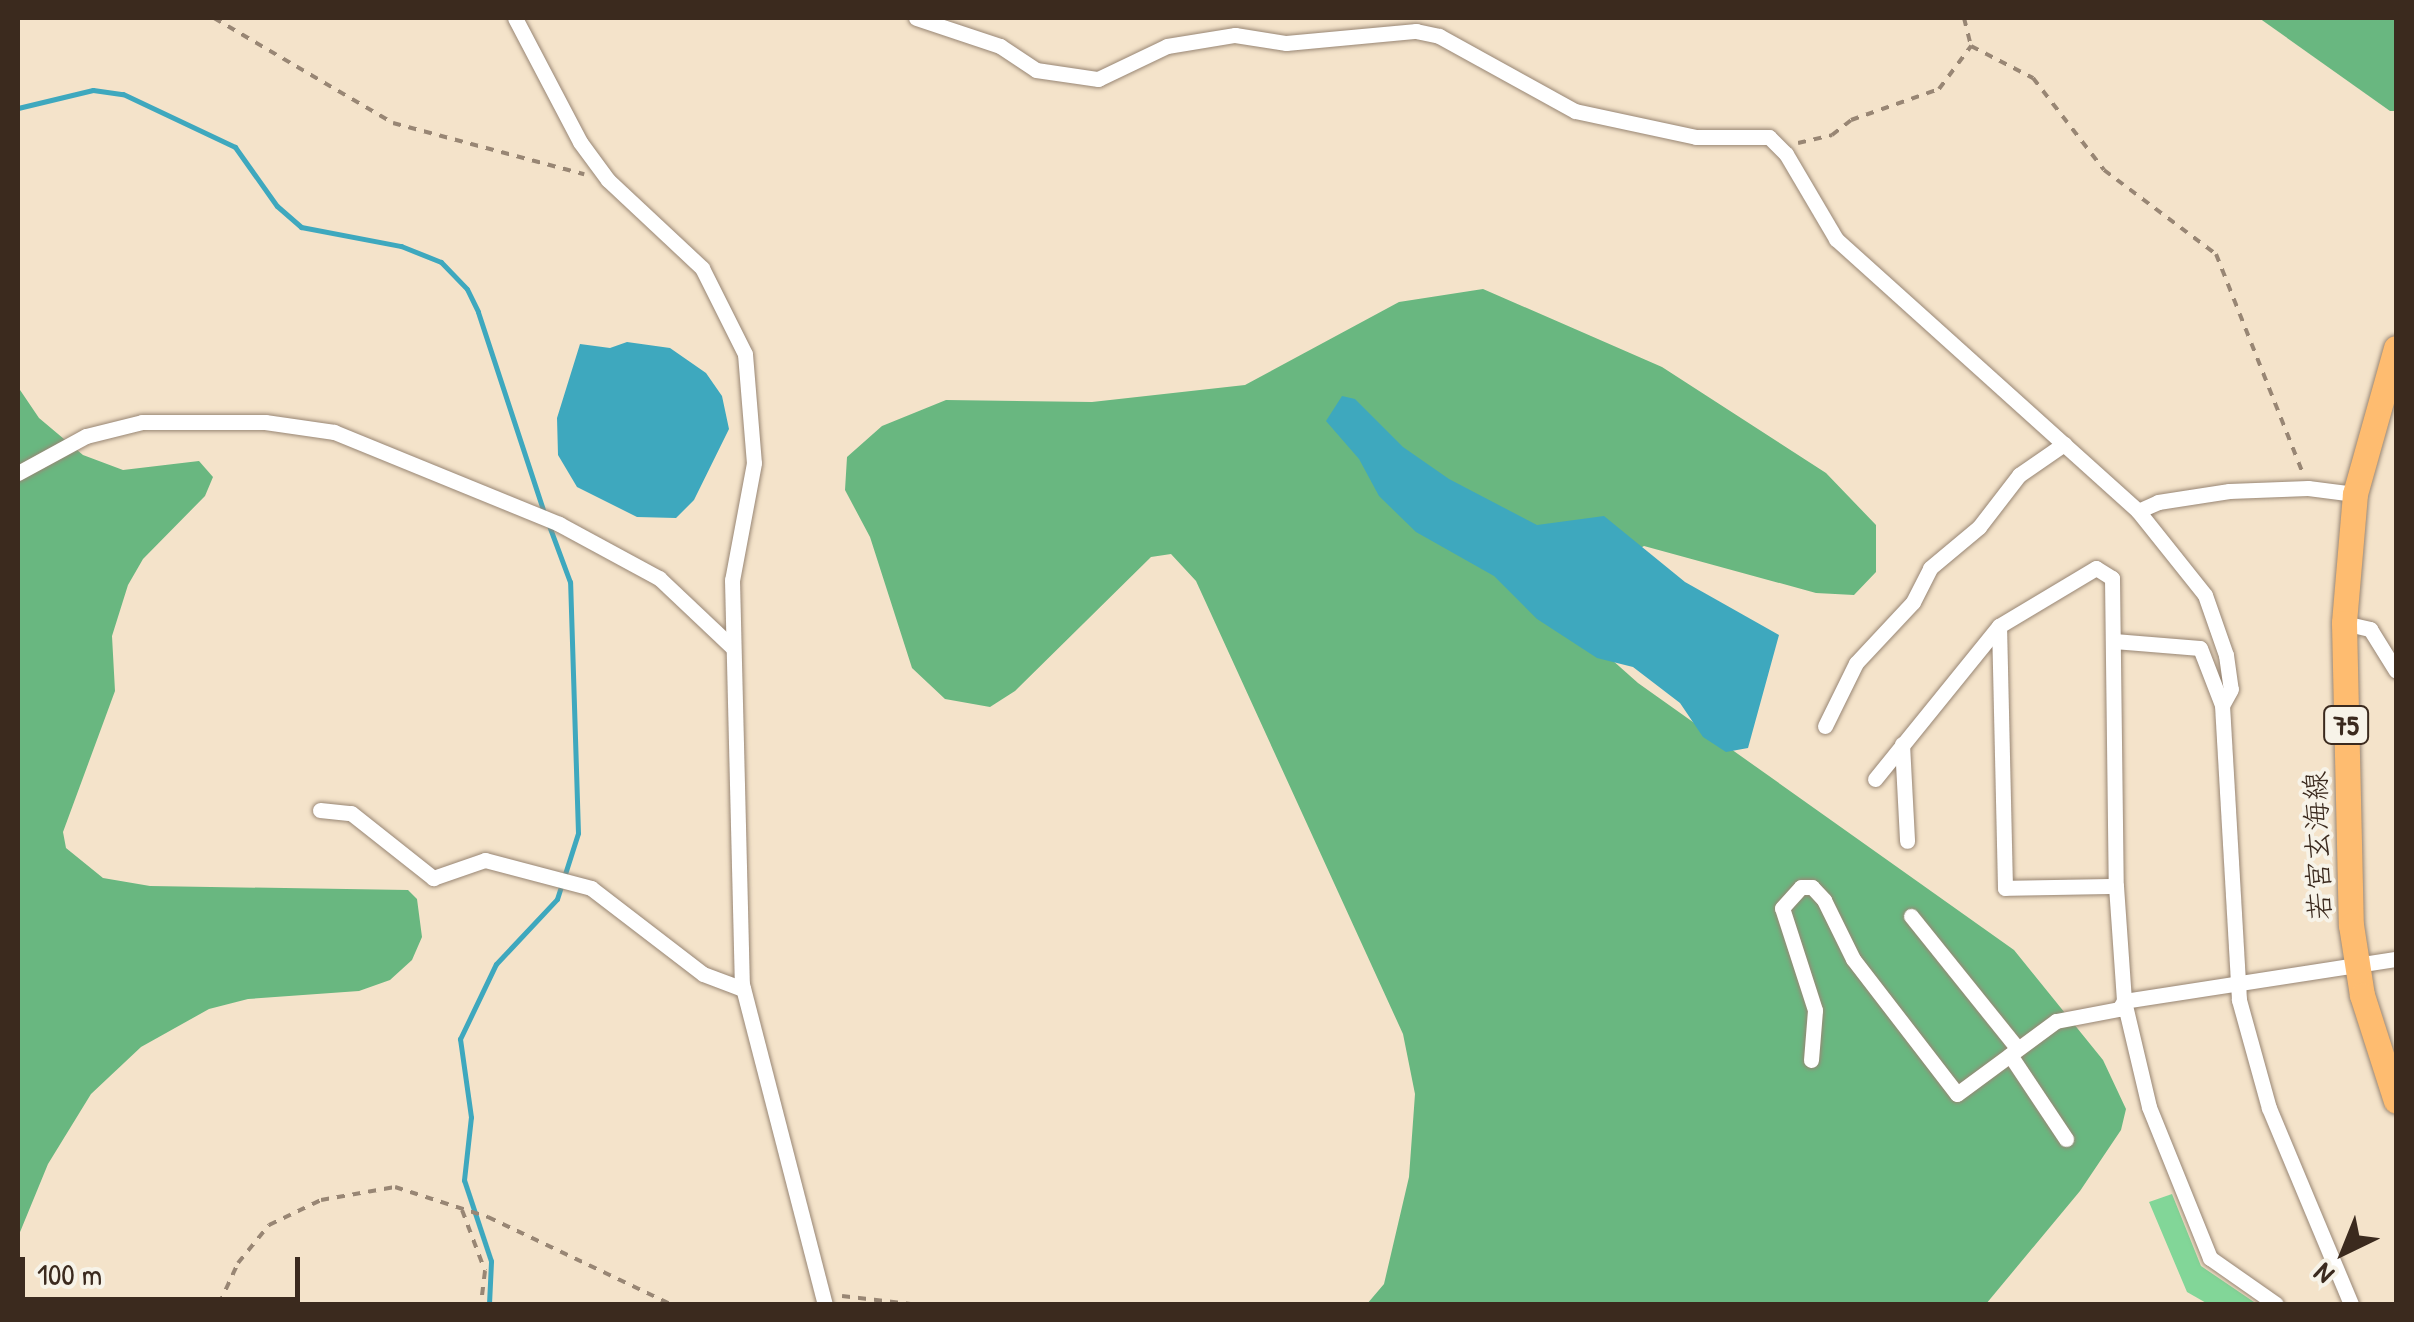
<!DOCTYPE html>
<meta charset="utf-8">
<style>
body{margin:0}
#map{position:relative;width:2414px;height:1322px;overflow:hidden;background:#f4e3ca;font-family:"Patrick Hand","Klee One",sans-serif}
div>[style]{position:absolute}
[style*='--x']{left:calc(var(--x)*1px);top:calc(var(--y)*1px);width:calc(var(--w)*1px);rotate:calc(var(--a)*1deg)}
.green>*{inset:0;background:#82d698}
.forest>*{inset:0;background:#69b780}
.water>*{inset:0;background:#3ea8be}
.stream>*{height:5px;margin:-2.5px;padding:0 2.5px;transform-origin:2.5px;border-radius:2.5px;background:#3ea8be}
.path>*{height:4px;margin-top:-2px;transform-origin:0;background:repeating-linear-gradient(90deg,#988674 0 8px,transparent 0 16px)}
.roads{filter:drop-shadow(0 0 2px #988674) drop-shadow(0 0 2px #988674)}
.minor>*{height:15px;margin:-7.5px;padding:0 7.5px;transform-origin:7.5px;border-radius:7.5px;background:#fff}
.primary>*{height:25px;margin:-12.5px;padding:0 12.5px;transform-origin:12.5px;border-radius:12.5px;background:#febc70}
span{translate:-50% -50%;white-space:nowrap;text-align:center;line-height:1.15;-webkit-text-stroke:8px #f7f3e8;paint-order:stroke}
.shield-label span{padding:2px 8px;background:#f7f3e8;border:2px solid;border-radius:8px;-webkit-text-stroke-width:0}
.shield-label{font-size:28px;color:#3b2a1e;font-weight:700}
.street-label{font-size:30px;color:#3b2a1e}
.frame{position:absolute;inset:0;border:20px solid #3b2a1e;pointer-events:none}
.north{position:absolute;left:2294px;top:1202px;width:100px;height:100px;-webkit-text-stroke:8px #f7f3e8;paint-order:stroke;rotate:223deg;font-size:28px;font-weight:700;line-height:40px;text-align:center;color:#3b2a1e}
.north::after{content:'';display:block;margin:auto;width:35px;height:45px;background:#3b2a1e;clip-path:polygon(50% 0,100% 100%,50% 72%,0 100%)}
.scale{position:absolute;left:20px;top:1257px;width:280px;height:45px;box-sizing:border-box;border:5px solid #3b2a1e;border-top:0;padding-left:12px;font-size:30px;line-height:35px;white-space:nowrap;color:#3b2a1e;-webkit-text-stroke:8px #f7f3e8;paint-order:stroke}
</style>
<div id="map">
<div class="green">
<div style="clip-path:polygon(2172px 1194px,2201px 1266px,2257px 1304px,2208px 1304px,2187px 1292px,2149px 1202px)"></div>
</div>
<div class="forest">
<div style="clip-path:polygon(2259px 18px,2396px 18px,2396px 111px,2390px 111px)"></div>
<div style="clip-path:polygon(1483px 289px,1662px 367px,1826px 473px,1876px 525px,1876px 572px,1854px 595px,1816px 593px,1644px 546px,1633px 552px,1593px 643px,1638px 683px,2014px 950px,2103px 1060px,2126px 1109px,2121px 1130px,2080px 1191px,1986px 1304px,1367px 1304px,1384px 1284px,1409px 1177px,1415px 1094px,1403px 1034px,1196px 581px,1171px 554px,1151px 557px,1015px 691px,990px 707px,945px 699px,912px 668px,870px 537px,845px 490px,847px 457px,882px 426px,946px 400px,1092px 402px,1245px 385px,1399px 302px)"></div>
<div style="clip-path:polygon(18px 387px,39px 418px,83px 455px,123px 470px,199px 461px,213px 477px,205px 496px,143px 559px,128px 585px,112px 636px,115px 691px,63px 832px,66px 848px,103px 878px,150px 886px,408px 890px,417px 899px,422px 937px,412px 960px,390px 980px,359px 991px,248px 999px,209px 1009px,141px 1047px,91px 1094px,48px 1164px,18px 1237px)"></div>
</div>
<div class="water">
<div style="clip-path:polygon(627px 342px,670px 348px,706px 373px,722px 396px,729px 429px,694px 500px,676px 518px,637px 517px,577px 487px,558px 455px,557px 418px,580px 344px,610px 348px)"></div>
<div style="clip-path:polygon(1342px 396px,1355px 399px,1403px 447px,1449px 479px,1537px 525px,1604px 516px,1685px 582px,1779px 635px,1748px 748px,1726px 752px,1703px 737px,1680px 703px,1633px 667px,1597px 658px,1537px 619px,1494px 576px,1416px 532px,1379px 496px,1359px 459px,1326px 421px)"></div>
</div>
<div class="stream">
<div style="--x:18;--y:108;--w:77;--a:-13.5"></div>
<div style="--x:93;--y:90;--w:30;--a:8"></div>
<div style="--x:123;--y:94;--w:124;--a:25.3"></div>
<div style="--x:235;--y:147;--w:72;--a:54.6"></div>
<div style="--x:277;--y:206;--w:32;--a:41"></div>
<div style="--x:301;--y:227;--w:102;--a:10.8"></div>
<div style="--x:401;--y:246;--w:43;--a:21.8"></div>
<div style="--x:441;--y:262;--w:37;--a:46"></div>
<div style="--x:467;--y:289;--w:25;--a:64"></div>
<div style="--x:478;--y:312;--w:212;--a:71.8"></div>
<div style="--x:489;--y:1304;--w:43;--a:-87.3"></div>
<div style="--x:491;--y:1261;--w:85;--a:-108.4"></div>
<div style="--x:464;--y:1180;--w:63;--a:-83.7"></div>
<div style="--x:471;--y:1117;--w:79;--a:-98"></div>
<div style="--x:460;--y:1039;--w:83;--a:-64.4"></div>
<div style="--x:496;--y:964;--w:89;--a:-46.8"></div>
<div style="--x:557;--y:899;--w:69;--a:-72.3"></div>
<div style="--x:578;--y:833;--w:251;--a:-91.8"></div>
<div style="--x:570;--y:582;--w:63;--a:-110.4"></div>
</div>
<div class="path">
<div style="--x:214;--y:18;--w:208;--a:30.4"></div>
<div style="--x:393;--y:123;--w:198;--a:15"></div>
<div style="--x:1964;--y:18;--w:29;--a:76"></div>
<div style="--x:1971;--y:46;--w:70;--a:27.3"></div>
<div style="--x:2033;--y:78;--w:116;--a:52.3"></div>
<div style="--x:2104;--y:170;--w:140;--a:36.9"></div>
<div style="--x:2216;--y:254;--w:237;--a:68.4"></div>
<div style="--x:1798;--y:143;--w:35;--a:-13"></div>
<div style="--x:1832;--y:135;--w:24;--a:-38"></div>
<div style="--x:1851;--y:120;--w:93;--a:-19.4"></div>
<div style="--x:1939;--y:89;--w:54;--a:-53.3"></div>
<div style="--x:462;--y:1210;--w:65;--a:69.3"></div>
<div style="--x:485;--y:1271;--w:33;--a:97"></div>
<div style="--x:842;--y:1296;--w:69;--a:6.6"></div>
<div style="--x:219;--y:1304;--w:45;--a:-65.1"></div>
<div style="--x:238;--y:1263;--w:49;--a:-50.8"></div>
<div style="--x:269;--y:1225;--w:58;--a:-25.7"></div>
<div style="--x:321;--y:1200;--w:75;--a:-10"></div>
<div style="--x:395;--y:1187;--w:98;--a:17.9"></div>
<div style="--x:488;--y:1217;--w:202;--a:25.5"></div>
</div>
<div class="roads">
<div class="minor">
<div style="--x:515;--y:18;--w:140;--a:62.3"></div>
<div style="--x:580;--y:142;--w:47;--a:53.6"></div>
<div style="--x:608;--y:180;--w:129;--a:43.1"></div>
<div style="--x:702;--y:268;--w:96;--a:63.4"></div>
<div style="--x:745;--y:354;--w:109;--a:85.3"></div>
<div style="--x:754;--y:463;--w:119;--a:100.6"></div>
<div style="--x:732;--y:580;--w:404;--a:88.6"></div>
<div style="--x:742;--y:984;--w:331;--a:75.5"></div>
<div style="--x:916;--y:18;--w:89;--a:18.4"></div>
<div style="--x:1000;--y:46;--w:43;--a:33.7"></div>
<div style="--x:1036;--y:70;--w:63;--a:8.3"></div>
<div style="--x:1098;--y:79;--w:76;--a:-25.6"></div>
<div style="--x:1167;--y:46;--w:69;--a:-9.2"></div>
<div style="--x:1235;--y:35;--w:52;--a:8.9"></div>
<div style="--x:1286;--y:43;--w:131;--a:-5.3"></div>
<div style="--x:1416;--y:31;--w:24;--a:12"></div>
<div style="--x:1439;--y:36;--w:155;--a:28.9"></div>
<div style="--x:1575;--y:111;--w:124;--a:12.1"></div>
<div style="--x:1696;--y:137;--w:73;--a:0"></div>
<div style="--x:1769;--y:137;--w:24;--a:45"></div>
<div style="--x:1786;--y:154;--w:99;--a:59.5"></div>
<div style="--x:1836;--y:239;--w:406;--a:42"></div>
<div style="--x:2138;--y:511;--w:107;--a:51.4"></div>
<div style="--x:2205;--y:595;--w:64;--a:70.7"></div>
<div style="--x:2226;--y:655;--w:34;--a:82"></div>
<div style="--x:2231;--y:689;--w:18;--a:119"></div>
<div style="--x:18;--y:473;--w:77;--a:-28.6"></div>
<div style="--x:86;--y:436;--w:58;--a:-14"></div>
<div style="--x:142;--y:422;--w:123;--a:0"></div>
<div style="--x:265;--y:422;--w:70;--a:8.2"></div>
<div style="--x:334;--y:432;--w:243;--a:22.2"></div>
<div style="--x:559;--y:524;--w:114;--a:28.4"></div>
<div style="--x:659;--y:578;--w:100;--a:43.4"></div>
<div style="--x:2138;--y:511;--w:22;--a:-24"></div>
<div style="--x:2158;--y:502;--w:72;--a:-8.8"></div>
<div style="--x:2229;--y:491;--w:79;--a:-2.2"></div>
<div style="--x:2308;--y:488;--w:47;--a:7.3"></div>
<div style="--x:2344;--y:623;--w:27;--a:13"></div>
<div style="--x:2370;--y:629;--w:49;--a:58.2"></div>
<div style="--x:2114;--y:641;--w:86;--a:4.7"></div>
<div style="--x:2200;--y:648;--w:61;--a:68.9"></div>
<div style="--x:2222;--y:705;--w:295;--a:86.7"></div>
<div style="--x:2239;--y:1000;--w:112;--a:74.5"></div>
<div style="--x:2269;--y:1108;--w:212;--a:67.3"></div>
<div style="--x:1825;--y:726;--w:70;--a:-63.8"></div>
<div style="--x:1856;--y:663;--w:83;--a:-46.9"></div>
<div style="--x:1913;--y:602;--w:38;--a:-63"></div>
<div style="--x:1930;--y:568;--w:64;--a:-39.9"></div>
<div style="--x:1979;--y:527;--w:66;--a:-52.4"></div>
<div style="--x:2019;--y:475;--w:55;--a:-34.6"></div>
<div style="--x:1902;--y:744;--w:97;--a:87"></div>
<div style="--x:1875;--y:779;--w:197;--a:-51"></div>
<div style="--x:320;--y:810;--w:31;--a:6"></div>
<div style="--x:351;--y:813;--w:105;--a:38.4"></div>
<div style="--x:433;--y:878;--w:55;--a:-19.1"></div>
<div style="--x:485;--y:860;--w:110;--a:14.8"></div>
<div style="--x:591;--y:888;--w:141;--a:37.5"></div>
<div style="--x:703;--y:974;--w:43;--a:20.6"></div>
<div style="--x:2116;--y:886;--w:111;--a:179"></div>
<div style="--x:2005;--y:888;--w:262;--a:-91.3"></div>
<div style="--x:1999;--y:626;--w:113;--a:-30.9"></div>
<div style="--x:2096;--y:568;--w:19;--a:32"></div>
<div style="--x:2112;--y:578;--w:308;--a:89.3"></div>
<div style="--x:2116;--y:886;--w:115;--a:86"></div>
<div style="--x:2124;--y:1001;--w:109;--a:76.7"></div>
<div style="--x:2149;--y:1107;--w:163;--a:68"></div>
<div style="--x:2210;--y:1258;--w:80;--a:34.9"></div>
<div style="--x:1911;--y:916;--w:169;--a:51.2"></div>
<div style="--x:2010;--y:1055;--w:101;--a:56.3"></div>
<div style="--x:1811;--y:1060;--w:50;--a:-85.4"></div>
<div style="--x:1815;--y:1010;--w:107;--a:-107.9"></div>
<div style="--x:1782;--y:908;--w:28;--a:-48"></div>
<div style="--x:1801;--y:887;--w:11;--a:0"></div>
<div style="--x:1812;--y:887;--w:18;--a:47"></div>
<div style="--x:1824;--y:900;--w:66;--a:63.8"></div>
<div style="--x:1853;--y:959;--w:170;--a:52.4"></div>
<div style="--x:1957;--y:1094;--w:123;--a:-36.4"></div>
<div style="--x:2056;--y:1021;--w:64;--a:-10.8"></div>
<div style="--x:2119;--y:1009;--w:9;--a:-58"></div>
<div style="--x:2124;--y:1001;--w:275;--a:-8.8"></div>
</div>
<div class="primary">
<div style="--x:2396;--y:348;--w:152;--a:105.7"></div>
<div style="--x:2355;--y:494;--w:129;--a:94.9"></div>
<div style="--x:2344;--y:623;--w:302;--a:88.7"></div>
<div style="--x:2351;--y:925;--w:71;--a:81.1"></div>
<div style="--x:2362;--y:995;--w:111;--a:72.2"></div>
</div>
</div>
<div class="shield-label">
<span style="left:2346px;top:725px">75</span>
</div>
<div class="street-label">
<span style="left:2317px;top:846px;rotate:-92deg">若宮玄海線</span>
</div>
<div class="frame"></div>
<div class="north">N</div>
<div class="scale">100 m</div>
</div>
